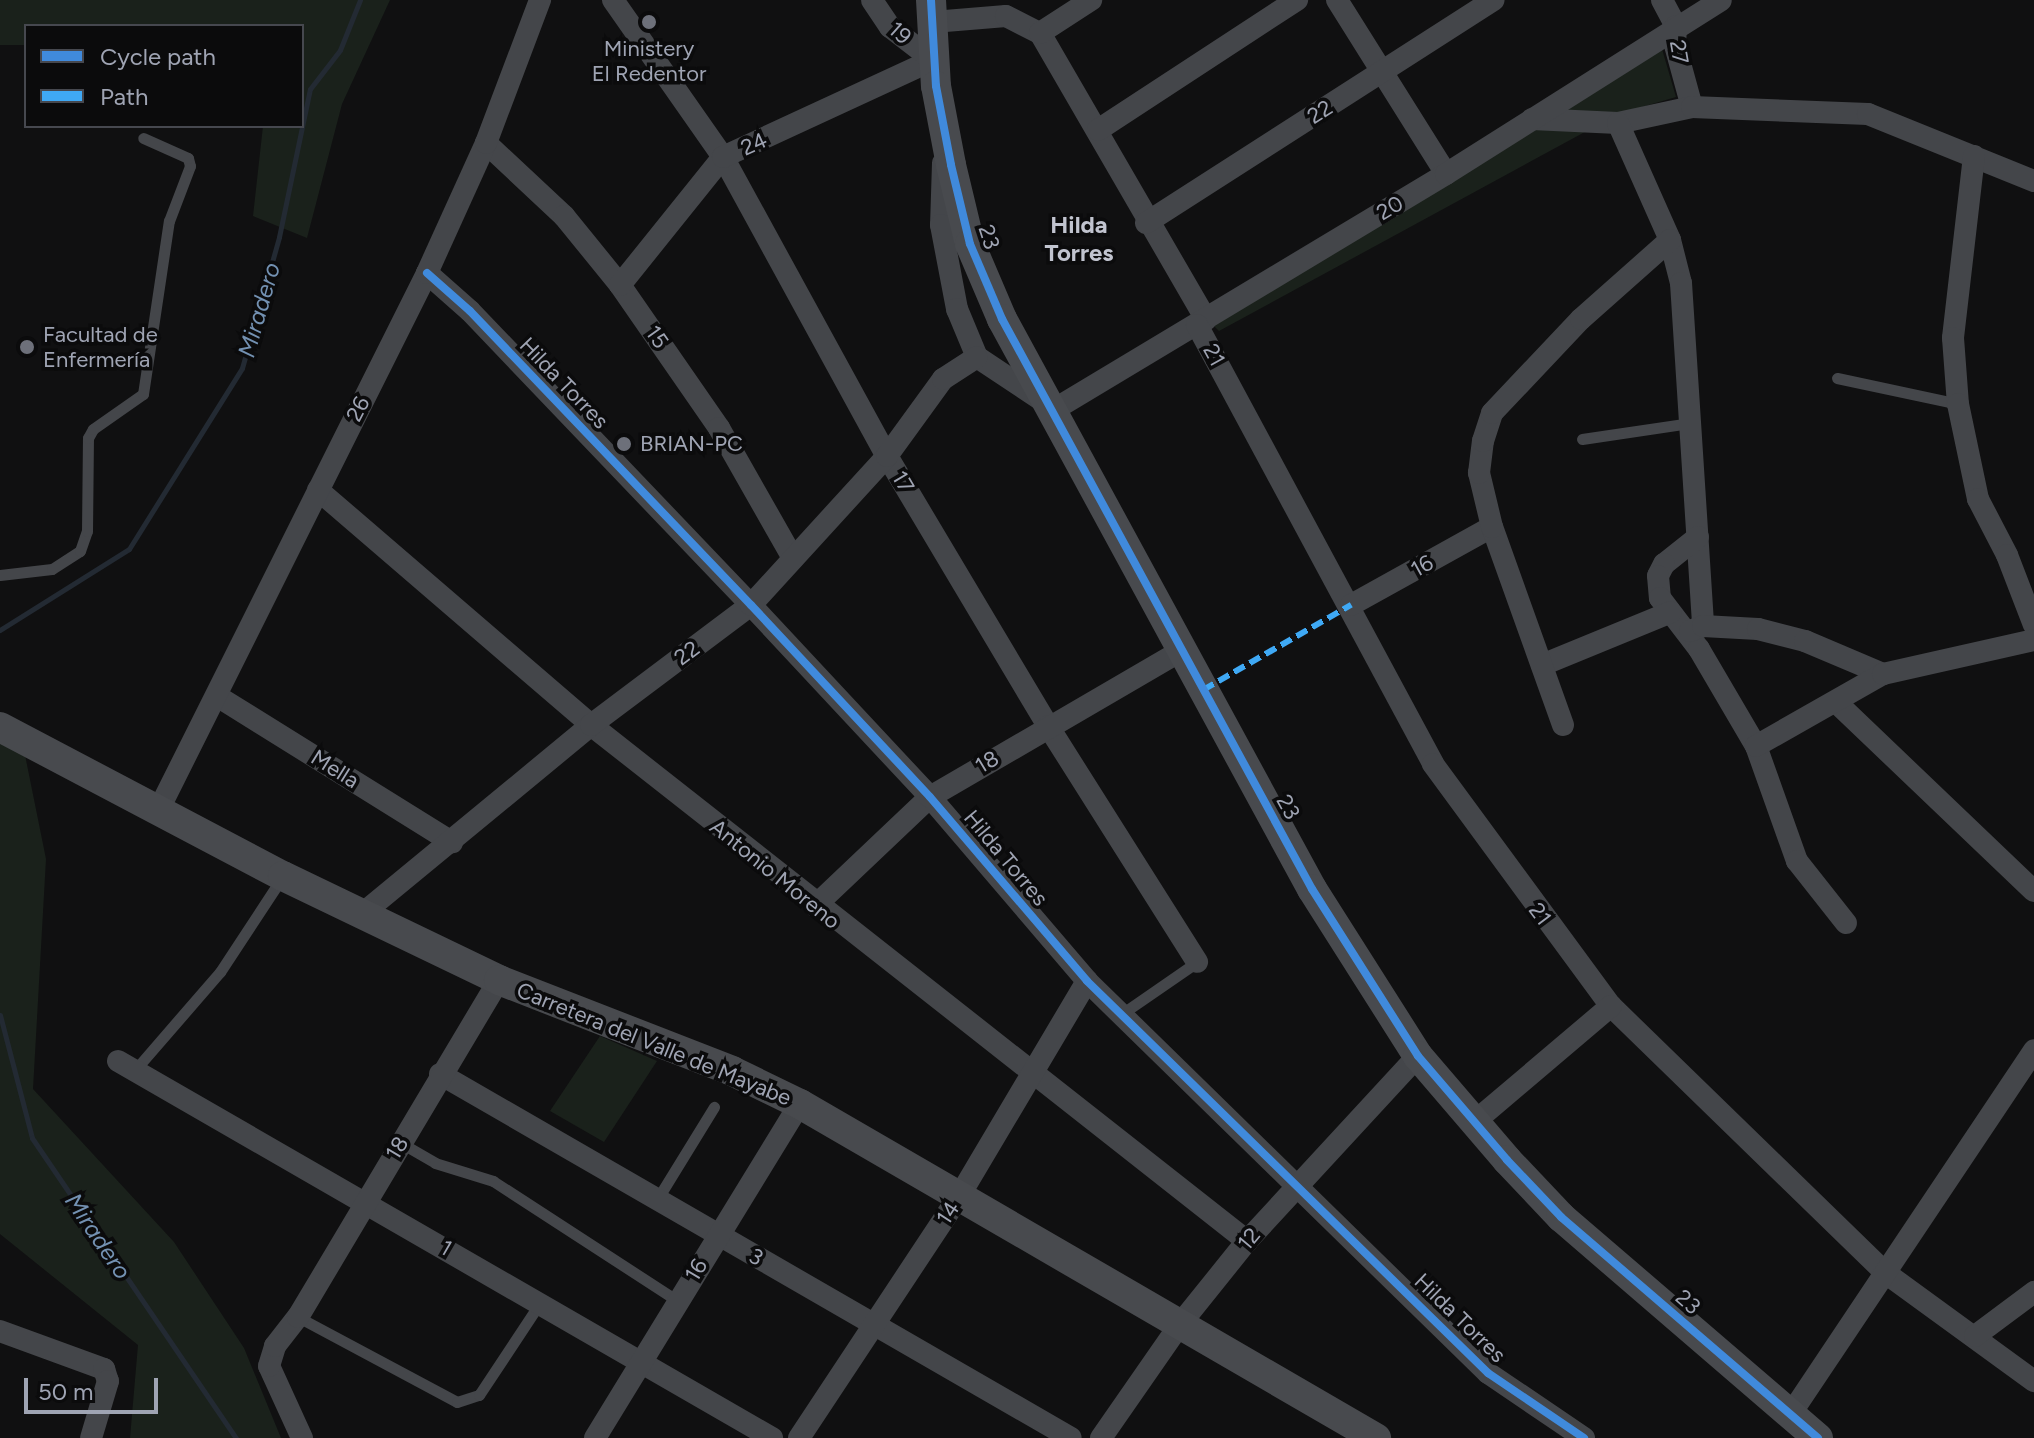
<!DOCTYPE html>
<meta charset="utf-8">
<style>
body{margin:0}
#map{position:relative;width:2034px;height:1438px;overflow:hidden;background:#101011;font-family:Figtree,sans-serif}
div>[style]{position:absolute}
[style*='--x']{left:calc(var(--x)*1px);top:calc(var(--y)*1px);width:calc(var(--w)*1px);rotate:calc(var(--a)*1deg)}
.green>*{inset:0;background:#1a211b}
.stream>*{height:5px;margin:-2.5px;padding:0 2.5px;transform-origin:2.5px;border-radius:2.5px;background:#232a33}
.lane>*{height:11px;margin:-5.5px;padding:0 5.5px;transform-origin:5.5px;border-radius:5.5px;background:#44464a}
.street>*{height:22px;margin:-11px;padding:0 11px;transform-origin:11px;border-radius:11px;background:#44464a}
.secondary>*{height:30px;margin:-15px;padding:0 15px;transform-origin:15px;border-radius:15px;background:#484a4e}
.quiet>*{height:6px;margin-top:-3px;transform-origin:0;background:repeating-linear-gradient(90deg,#3fa9f5 0 12px,transparent 0 18px)}
.cycleway>*{height:8px;margin:-4px;padding:0 4px;transform-origin:4px;border-radius:4px;background:#408adc}
.dots>*{width:22px;height:22px;translate:-50% -50%;box-sizing:border-box;border:4px solid #0b0b0c;border-radius:50%}
span{translate:-50% -50%;white-space:nowrap;text-align:center;line-height:1.15;-webkit-text-stroke:7px #0b0b0c;paint-order:stroke}
.street-label{font-size:22px;color:#9fa4b3}
.poi-label{font-size:22px;color:#9fa4b3}
.left{translate:0 -50%;text-align:left}
.neighbourhood-label{font-size:24px;color:#c1c4cf;font-weight:700}
.water-label{font-size:24px;color:#7391b2;font-style:italic}
.legend{position:absolute;left:24px;top:24px;width:280px;height:104px;box-sizing:border-box;background:#0b0b0c;border:2px solid #46484f;margin:0;padding:10px 14px;list-style:none;font-size:24px;color:#9fa4b3}
.legend li{display:flex;align-items:center;gap:16px;height:40px}
.legend b{width:40px;border:2px solid #46484f}
.scale{position:absolute;left:24px;top:1378px;width:134px;height:36px;box-sizing:border-box;border:4px solid #9fa4b3;border-top:0;padding-left:10px;font-size:24px;line-height:28px;white-space:nowrap;color:#9fa4b3;-webkit-text-stroke:6px #0b0b0c;paint-order:stroke}
</style>
<div id="map">
<div class="green">
<div style="clip-path:polygon(0 0,390px 0,342px 104px,307px 238px,253px 216px,263px 126px,302px 126px,302px 26px,26px 26px,26px 45px,0 45px)"></div>
<div style="clip-path:polygon(1662px 49px,1676px 97px,1618px 114px,1219px 331px,1213px 325px)"></div>
<div style="clip-path:polygon(0 738px,24px 750px,46px 859px,33px 1089px,174px 1242px,244px 1348px,281px 1438px,130px 1438px,138px 1345px,0 1234px)"></div>
<div style="clip-path:polygon(600px 1036px,657px 1061px,604px 1142px,550px 1111px)"></div>
</div>
<div class="stream">
<div style="--x:0;--y:630;--w:152;--a:-32.1"></div>
<div style="--x:129;--y:549;--w:213;--a:-58"></div>
<div style="--x:242;--y:368;--w:136;--a:-74.2"></div>
<div style="--x:279;--y:237;--w:151;--a:-78.2"></div>
<div style="--x:310;--y:89;--w:49;--a:-52.4"></div>
<div style="--x:340;--y:50;--w:54;--a:-68.2"></div>
<div style="--x:0;--y:1015;--w:127;--a:75.4"></div>
<div style="--x:32;--y:1138;--w:363;--a:55.8"></div>
</div>
<div class="lane">
<div style="--x:1837;--y:378;--w:124;--a:12.1"></div>
<div style="--x:1582;--y:439;--w:110;--a:-8.4"></div>
<div style="--x:0;--y:575;--w:52;--a:-6.6"></div>
<div style="--x:52;--y:569;--w:33;--a:-33"></div>
<div style="--x:80;--y:551;--w:21;--a:-71"></div>
<div style="--x:87;--y:531;--w:93;--a:-89.4"></div>
<div style="--x:88;--y:438;--w:10;--a:-61"></div>
<div style="--x:93;--y:429;--w:61;--a:-35"></div>
<div style="--x:143;--y:394;--w:175;--a:-81.5"></div>
<div style="--x:169;--y:221;--w:59;--a:-69.1"></div>
<div style="--x:190;--y:166;--w:8;--a:-104"></div>
<div style="--x:188;--y:158;--w:49;--a:-156"></div>
<div style="--x:1123;--y:1013;--w:90;--a:-34.6"></div>
<div style="--x:135;--y:1070;--w:130;--a:-49.1"></div>
<div style="--x:220;--y:972;--w:115;--a:-56.7"></div>
<div style="--x:401;--y:1143;--w:39;--a:30"></div>
<div style="--x:435;--y:1163;--w:61;--a:17.2"></div>
<div style="--x:493;--y:1181;--w:221;--a:33"></div>
<div style="--x:658;--y:1198;--w:107;--a:-58.4"></div>
<div style="--x:298;--y:1317;--w:180;--a:28.1"></div>
<div style="--x:457;--y:1402;--w:23;--a:-18"></div>
<div style="--x:479;--y:1395;--w:110;--a:-56.5"></div>
</div>
<div class="street">
<div style="--x:613;--y:0;--w:192;--a:55"></div>
<div style="--x:723;--y:157;--w:341;--a:61.3"></div>
<div style="--x:887;--y:456;--w:314;--a:59.2"></div>
<div style="--x:1048;--y:726;--w:279;--a:57.7"></div>
<div style="--x:1337;--y:0;--w:205;--a:57.9"></div>
<div style="--x:1662;--y:0;--w:30;--a:62"></div>
<div style="--x:1676;--y:26;--w:19;--a:93"></div>
<div style="--x:1675;--y:45;--w:64;--a:74.7"></div>
<div style="--x:933;--y:22;--w:73;--a:-4.7"></div>
<div style="--x:1006;--y:16;--w:38;--a:27"></div>
<div style="--x:1040;--y:33;--w:331;--a:59.9"></div>
<div style="--x:1040;--y:33;--w:61;--a:-32.9"></div>
<div style="--x:1532;--y:119;--w:86;--a:2.7"></div>
<div style="--x:1618;--y:123;--w:76;--a:-12.2"></div>
<div style="--x:1692;--y:107;--w:176;--a:2.3"></div>
<div style="--x:1868;--y:114;--w:179;--a:22"></div>
<div style="--x:1618;--y:123;--w:128;--a:66"></div>
<div style="--x:1670;--y:240;--w:44;--a:75.7"></div>
<div style="--x:1681;--y:283;--w:344;--a:86.3"></div>
<div style="--x:1098;--y:130;--w:238;--a:-33.2"></div>
<div style="--x:486;--y:143;--w:107;--a:43.1"></div>
<div style="--x:564;--y:216;--w:89;--a:50.9"></div>
<div style="--x:620;--y:285;--w:174;--a:55.3"></div>
<div style="--x:719;--y:428;--w:150;--a:60.4"></div>
<div style="--x:1974;--y:156;--w:183;--a:96.6"></div>
<div style="--x:1953;--y:338;--w:66;--a:85.7"></div>
<div style="--x:1958;--y:404;--w:97;--a:78.1"></div>
<div style="--x:1978;--y:499;--w:63;--a:62.6"></div>
<div style="--x:2007;--y:555;--w:75;--a:68.9"></div>
<div style="--x:943;--y:163;--w:62;--a:91.8"></div>
<div style="--x:941;--y:225;--w:86;--a:79.2"></div>
<div style="--x:957;--y:309;--w:52;--a:67.4"></div>
<div style="--x:977;--y:357;--w:94;--a:33.7"></div>
<div style="--x:1055;--y:409;--w:456;--a:-31"></div>
<div style="--x:1446;--y:174;--w:325;--a:-32.3"></div>
<div style="--x:1146;--y:223;--w:413;--a:-32.7"></div>
<div style="--x:427;--y:273;--w:57;--a:41.5"></div>
<div style="--x:470;--y:311;--w:407;--a:46.3"></div>
<div style="--x:751;--y:605;--w:262;--a:47"></div>
<div style="--x:930;--y:797;--w:242;--a:49.5"></div>
<div style="--x:1087;--y:981;--w:561;--a:44.35"></div>
<div style="--x:1488;--y:1373;--w:116;--a:34.1"></div>
<div style="--x:620;--y:285;--w:164;--a:-51.2"></div>
<div style="--x:723;--y:157;--w:231;--a:-24.8"></div>
<div style="--x:933;--y:60;--w:54;--a:-142.5"></div>
<div style="--x:890;--y:27;--w:32;--a:-124"></div>
<div style="--x:1197;--y:325;--w:498;--a:61.7"></div>
<div style="--x:1433;--y:764;--w:300;--a:53.7"></div>
<div style="--x:1611;--y:1006;--w:385;--a:44.2"></div>
<div style="--x:1887;--y:1274;--w:182;--a:36.1"></div>
<div style="--x:318;--y:490;--w:360;--a:40.7"></div>
<div style="--x:591;--y:725;--w:835;--a:38.19"></div>
<div style="--x:1698;--y:537;--w:43;--a:141.5"></div>
<div style="--x:1664;--y:564;--w:13;--a:117"></div>
<div style="--x:1658;--y:576;--w:22;--a:85"></div>
<div style="--x:1660;--y:598;--w:64;--a:52.6"></div>
<div style="--x:1699;--y:649;--w:113;--a:59.6"></div>
<div style="--x:1756;--y:746;--w:122;--a:70.4"></div>
<div style="--x:1797;--y:861;--w:79;--a:51.7"></div>
<div style="--x:1351;--y:605;--w:161;--a:-29"></div>
<div style="--x:1690;--y:631;--w:14;--a:-21"></div>
<div style="--x:1703;--y:626;--w:55;--a:3.1"></div>
<div style="--x:1758;--y:629;--w:49;--a:14.3"></div>
<div style="--x:1805;--y:641;--w:85;--a:22.9"></div>
<div style="--x:1542;--y:665;--w:139;--a:-22.3"></div>
<div style="--x:217;--y:696;--w:277;--a:31.9"></div>
<div style="--x:1837;--y:703;--w:272;--a:43.7"></div>
<div style="--x:1563;--y:725;--w:210;--a:-109.7"></div>
<div style="--x:1492;--y:527;--w:56;--a:-103.5"></div>
<div style="--x:1479;--y:473;--w:32;--a:-83"></div>
<div style="--x:1483;--y:441;--w:29;--a:-72"></div>
<div style="--x:1492;--y:413;--w:129;--a:-46.6"></div>
<div style="--x:1581;--y:319;--w:119;--a:-41.6"></div>
<div style="--x:1756;--y:746;--w:146;--a:-29.6"></div>
<div style="--x:1883;--y:674;--w:155;--a:-12.7"></div>
<div style="--x:158;--y:811;--w:602;--a:-63.43"></div>
<div style="--x:427;--y:273;--w:143;--a:-65.6"></div>
<div style="--x:486;--y:143;--w:153;--a:-69.3"></div>
<div style="--x:815;--y:906;--w:158;--a:-43.5"></div>
<div style="--x:930;--y:797;--w:293;--a:-30.2"></div>
<div style="--x:362;--y:914;--w:297;--a:-39.5"></div>
<div style="--x:591;--y:725;--w:200;--a:-36.9"></div>
<div style="--x:751;--y:605;--w:202;--a:-47.6"></div>
<div style="--x:887;--y:456;--w:95;--a:-54"></div>
<div style="--x:943;--y:379;--w:40;--a:-32.9"></div>
<div style="--x:118;--y:1061;--w:755;--a:29.96"></div>
<div style="--x:440;--y:1074;--w:728;--a:29.98"></div>
<div style="--x:1473;--y:1123;--w:181;--a:-40.3"></div>
<div style="--x:0;--y:1331;--w:111;--a:20.1"></div>
<div style="--x:104;--y:1369;--w:13;--a:72"></div>
<div style="--x:108;--y:1381;--w:59;--a:106.6"></div>
<div style="--x:1975;--y:1336;--w:74;--a:-36.7"></div>
<div style="--x:1790;--y:1415;--w:439;--a:-56.2"></div>
<div style="--x:302;--y:1438;--w:79;--a:-114.6"></div>
<div style="--x:269;--y:1366;--w:21;--a:-73"></div>
<div style="--x:275;--y:1346;--w:37;--a:-52"></div>
<div style="--x:298;--y:1317;--w:392;--a:-59.2"></div>
<div style="--x:595;--y:1438;--w:392;--a:-58.5"></div>
<div style="--x:799;--y:1438;--w:291;--a:-56.5"></div>
<div style="--x:960;--y:1195;--w:249;--a:-59.3"></div>
<div style="--x:1101;--y:1438;--w:140;--a:-55.2"></div>
<div style="--x:1181;--y:1323;--w:105;--a:-51.2"></div>
<div style="--x:1247;--y:1241;--w:252;--a:-47.3"></div>
</div>
<div class="secondary">
<div style="--x:931;--y:0;--w:86;--a:86.7"></div>
<div style="--x:936;--y:86;--w:80;--a:79.2"></div>
<div style="--x:951;--y:165;--w:81;--a:76.5"></div>
<div style="--x:970;--y:244;--w:82;--a:66.9"></div>
<div style="--x:1002;--y:319;--w:649;--a:61.46"></div>
<div style="--x:1312;--y:889;--w:198;--a:57.6"></div>
<div style="--x:1418;--y:1056;--w:137;--a:49.4"></div>
<div style="--x:1507;--y:1160;--w:79;--a:46.5"></div>
<div style="--x:1561;--y:1217;--w:339;--a:40.7"></div>
<div style="--x:0;--y:727;--w:320;--a:27.8"></div>
<div style="--x:283;--y:876;--w:240;--a:25.7"></div>
<div style="--x:499;--y:980;--w:250;--a:21.3"></div>
<div style="--x:732;--y:1071;--w:76;--a:25.9"></div>
<div style="--x:800;--y:1104;--w:666;--a:30.11"></div>
</div>
<div class="quiet">
<div style="--x:1203;--y:690;--w:171;--a:-29.9"></div>
</div>
<div class="cycleway">
<div style="--x:931;--y:0;--w:86;--a:86.7"></div>
<div style="--x:936;--y:86;--w:80;--a:79.2"></div>
<div style="--x:951;--y:165;--w:81;--a:76.5"></div>
<div style="--x:970;--y:244;--w:82;--a:66.9"></div>
<div style="--x:1002;--y:319;--w:649;--a:61.46"></div>
<div style="--x:1312;--y:889;--w:198;--a:57.6"></div>
<div style="--x:1418;--y:1056;--w:137;--a:49.4"></div>
<div style="--x:1507;--y:1160;--w:79;--a:46.5"></div>
<div style="--x:1561;--y:1217;--w:339;--a:40.7"></div>
<div style="--x:427;--y:273;--w:57;--a:41.5"></div>
<div style="--x:470;--y:311;--w:407;--a:46.3"></div>
<div style="--x:751;--y:605;--w:262;--a:47"></div>
<div style="--x:930;--y:797;--w:242;--a:49.5"></div>
<div style="--x:1087;--y:981;--w:561;--a:44.35"></div>
<div style="--x:1488;--y:1373;--w:116;--a:34.1"></div>
</div>
<div class="dots">
<div style="left:649px;top:22px;background:#6d707a"></div>
<div style="left:27px;top:347px;background:#6d707a"></div>
<div style="left:624px;top:444px;background:#6d707a"></div>
</div>
<div class="street-label">
<span style="left:900px;top:33px;rotate:42deg">19</span>
<span style="left:1679px;top:52px;rotate:80deg">27</span>
<span style="left:1320px;top:112px;rotate:-33deg">22</span>
<span style="left:754px;top:144px;rotate:-24deg">24</span>
<span style="left:1390px;top:208px;rotate:-31deg">20</span>
<span style="left:989px;top:237px;rotate:72deg">23</span>
<span style="left:657px;top:337px;rotate:55deg">15</span>
<span style="left:1214px;top:355px;rotate:61deg">21</span>
<span style="left:564px;top:383px;rotate:46deg">Hilda Torres</span>
<span style="left:358px;top:409px;rotate:-63deg">26</span>
<span style="left:903px;top:482px;rotate:59deg">17</span>
<span style="left:1422px;top:566px;rotate:-29deg">16</span>
<span style="left:687px;top:653px;rotate:-37deg">22</span>
<span style="left:987px;top:762px;rotate:-31deg">18</span>
<span style="left:335px;top:769px;rotate:32deg">Mella</span>
<span style="left:1288px;top:807px;rotate:61deg">23</span>
<span style="left:1006px;top:858px;rotate:50deg">Hilda Torres</span>
<span style="left:775px;top:874px;rotate:39deg">Antonio Moreno</span>
<span style="left:1540px;top:914px;rotate:53deg">21</span>
<span style="left:654px;top:1044px;rotate:22deg">Carretera del Valle de Mayabe</span>
<span style="left:397px;top:1148px;rotate:-59deg">18</span>
<span style="left:948px;top:1213px;rotate:-57deg">14</span>
<span style="left:1249px;top:1239px;rotate:-50deg">12</span>
<span style="left:446px;top:1248px;rotate:30deg">1</span>
<span style="left:756px;top:1257px;rotate:29deg">3</span>
<span style="left:696px;top:1270px;rotate:-59deg">16</span>
<span style="left:1688px;top:1302px;rotate:41deg">23</span>
<span style="left:1460px;top:1318px;rotate:44deg">Hilda Torres</span>
</div>
<div class="poi-label">
<span style="left:649px;top:61px">Ministery<br>El Redentor</span>
<span class="left" style="left:43px;top:347px">Facultad de<br>Enfermería</span>
<span class="left" style="left:640px;top:444px">BRIAN-PC</span>
</div>
<div class="neighbourhood-label">
<span style="left:1079px;top:239px">Hilda<br>Torres</span>
</div>
<div class="water-label">
<span style="left:259px;top:310px;rotate:-74deg">Miradero</span>
<span style="left:98px;top:1236px;rotate:56deg">Miradero</span>
</div>
<ul class="legend">
<li><b style="height:10px;background:#408adc"></b>Cycle path</li>
<li><b style="height:10px;background:#3fa9f5"></b>Path</li>
</ul>
<div class="scale">50 m</div>
</div>
